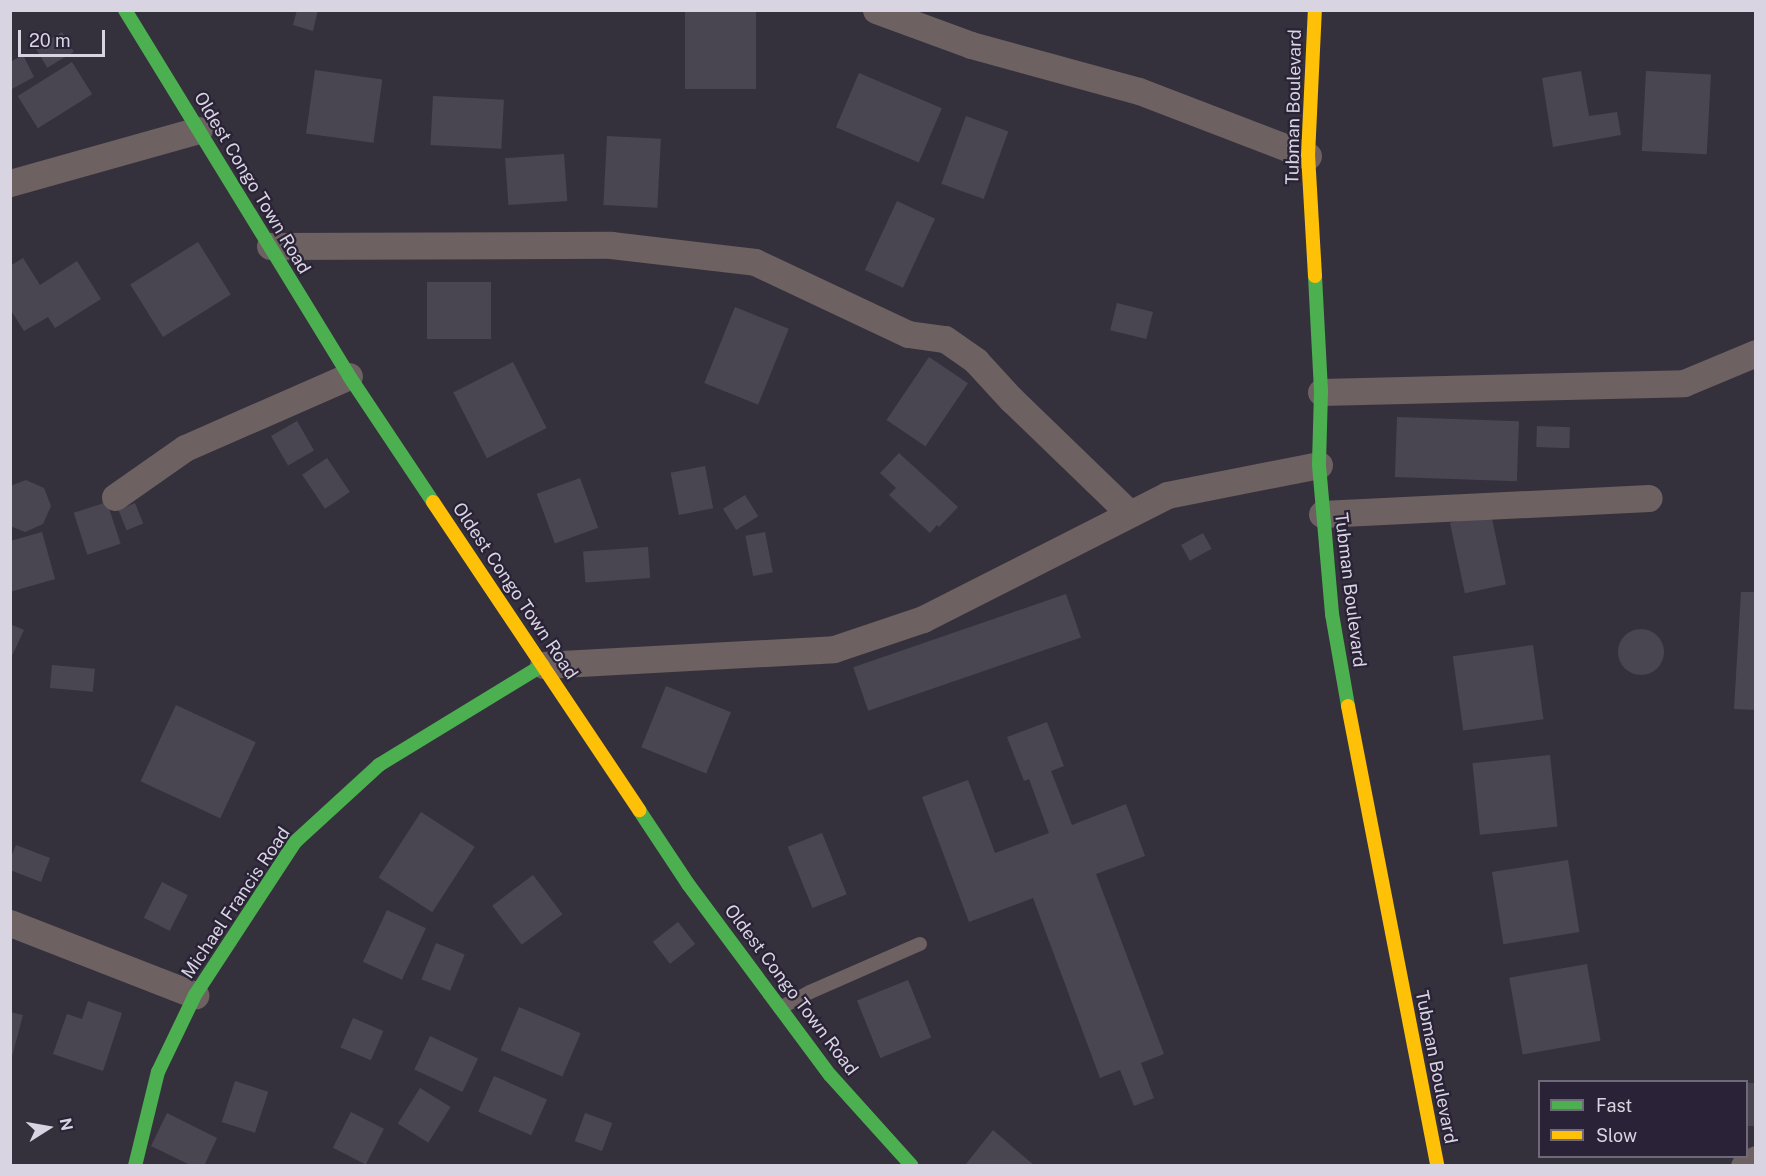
<!DOCTYPE html>
<style>
body{margin:0}
#map{position:relative;width:1766px;height:1176px;overflow:hidden;background:#35313c;font-family:"Public Sans",sans-serif}
div>[style]{position:absolute}
[style*='--x']{left:calc(var(--x)*1px);top:calc(var(--y)*1px);width:calc(var(--w)*1px);rotate:calc(var(--a)*1deg)}
.building>*{inset:0;background:#494651;transform-origin:0 0}
.round{border-radius:50%}
.lane>*{height:14px;margin:-7px;padding:0 7px;transform-origin:7px;border-radius:7px;background:#6d6162}
.street>*{height:27px;margin:-13.5px;padding:0 13.5px;transform-origin:13.5px;border-radius:13.5px;background:#6d6162}
.fast>*{height:14px;margin:-7px;padding:0 7px;transform-origin:7px;border-radius:7px;background:#4caf50}
.slow>*{height:14px;margin:-7px;padding:0 7px;transform-origin:7px;border-radius:7px;background:#ffc107}
span{translate:-50% -50%;white-space:nowrap;text-align:center;line-height:1.15;-webkit-text-stroke:4.5px #2a2236;paint-order:stroke}
.street-label{font-size:18px;color:#d8d4e1}
.frame{position:absolute;inset:0;border:12px solid #d8d4e1;pointer-events:none}
.legend{position:absolute;left:1538px;top:1080px;width:210px;height:78px;box-sizing:border-box;background:#2a2236;border:2px solid #70697a;margin:0;padding:8px 10px;list-style:none;font-size:18px;color:#d8d4e1}
.legend li{display:flex;align-items:center;gap:12px;height:30px}
.legend b{width:30px;border:2px solid #70697a}
.north{position:absolute;left:18px;top:1098px;width:60px;height:60px;-webkit-text-stroke:4px #2a2236;paint-order:stroke;rotate:79deg;font-size:16px;font-weight:700;line-height:24px;text-align:center;color:#d8d4e1}
.north::after{content:'';display:block;margin:auto;width:21px;height:27px;background:#d8d4e1;clip-path:polygon(50% 0,100% 100%,50% 72%,0 100%)}
.scale{position:absolute;left:18px;top:30px;width:87px;height:27px;box-sizing:border-box;border:3px solid #d8d4e1;border-top:0;padding-left:8px;font-size:18px;line-height:21px;white-space:nowrap;color:#d8d4e1;-webkit-text-stroke:4px #2a2236;paint-order:stroke}
</style>
<div id="map">
<div class="building">
<div style="clip-path:polygon(297px 10px,318px 10px,313px 31px,293px 25px)"></div>
<div style="left:685px;top:10px;width:71px;height:79px"></div>
<div style="left:62px;top:32px;width:23px;height:31px;rotate:59deg"></div>
<div style="clip-path:polygon(23px 55px,34px 77px,10px 90px,10px 62px)"></div>
<div style="left:72px;top:62px;width:38px;height:64px;rotate:58deg"></div>
<div style="left:315px;top:70px;width:68px;height:64px;rotate:8deg"></div>
<div style="clip-path:polygon(1581px 71px,1589px 116px,1617px 112px,1621px 135px,1553px 147px,1542px 78px)"></div>
<div style="left:1646px;top:71px;width:65px;height:80px;rotate:3deg"></div>
<div style="left:859px;top:73px;width:90px;height:59px;rotate:23deg"></div>
<div style="left:433px;top:96px;width:71px;height:49px;rotate:3deg"></div>
<div style="left:966px;top:116px;width:45px;height:72px;rotate:20deg"></div>
<div style="left:607px;top:136px;width:54px;height:69px;rotate:3deg"></div>
<div style="left:564px;top:154px;width:47px;height:59px;rotate:86deg"></div>
<div style="left:897px;top:201px;width:42px;height:76px;rotate:25deg"></div>
<div style="left:198px;top:242px;width:62px;height:80px;rotate:58deg"></div>
<div style="clip-path:polygon(23px 258px,40px 285px,77px 261px,101px 299px,55px 328px,48px 317px,24px 331px,10px 309px,10px 266px)"></div>
<div style="left:427px;top:282px;width:64px;height:57px"></div>
<div style="left:1117px;top:303px;width:37px;height:28px;rotate:14deg"></div>
<div style="left:735px;top:307px;width:58px;height:82px;rotate:22deg"></div>
<div style="left:929px;top:357px;width:47px;height:76px;rotate:34deg"></div>
<div style="left:513px;top:362px;width:74px;height:67px;rotate:63deg"></div>
<div style="left:1397px;top:417px;width:122px;height:60px;rotate:2deg"></div>
<div style="left:297px;top:421px;width:34px;height:30px;rotate:60deg"></div>
<div style="left:1537px;top:426px;width:33px;height:21px;rotate:2deg"></div>
<div style="clip-path:polygon(899px 453px,958px 507px,939px 527px,937px 525px,930px 533px,889px 495px,896px 488px,880px 473px)"></div>
<div style="left:327px;top:458px;width:41px;height:30px;rotate:56deg"></div>
<div style="left:705px;top:466px;width:43px;height:35px;rotate:79deg"></div>
<div style="left:580px;top:478px;width:53px;height:46px;rotate:70deg"></div>
<div style="clip-path:polygon(26px 480px,44px 488px,51px 506px,43px 524px,25px 532px,10px 526px,10px 486px)"></div>
<div style="left:745px;top:495px;width:25px;height:26px;rotate:58deg"></div>
<div style="left:107px;top:502px;width:44px;height:35px;rotate:72deg"></div>
<div style="left:135px;top:503px;width:22px;height:18px;rotate:68deg"></div>
<div style="left:1491px;top:514px;width:72px;height:42px;rotate:78deg"></div>
<div style="clip-path:polygon(42px 532px,55px 579px,10px 592px,10px 541px)"></div>
<div style="left:765px;top:532px;width:41px;height:20px;rotate:79deg"></div>
<div style="left:1203px;top:533px;width:18px;height:25px;rotate:61deg"></div>
<div style="left:648px;top:547px;width:31px;height:65px;rotate:86deg"></div>
<div style="clip-path:polygon(1741px 592px,1756px 592px,1756px 710px,1734px 709px)"></div>
<div style="left:1066px;top:594px;width:46px;height:225px;rotate:71deg"></div>
<div style="clip-path:polygon(10px 624px,24px 630px,10px 660px)"></div>
<div class="round" style="left:1618px;top:629px;width:46px;height:46px"></div>
<div style="left:1533px;top:645px;width:75px;height:81px;rotate:82deg"></div>
<div style="left:52px;top:665px;width:43px;height:23px;rotate:5deg"></div>
<div style="left:666px;top:686px;width:70px;height:66px;rotate:22deg"></div>
<div style="left:176px;top:705px;width:88px;height:84px;rotate:25deg"></div>
<div style="clip-path:polygon(1047px 722px,1064px 766px,1051px 771px,1072px 825px,1126px 804px,1145px 856px,1096px 874px,1164px 1054px,1141px 1063px,1154px 1098px,1134px 1106px,1120px 1070px,1100px 1078px,1033px 898px,969px 922px,922px 797px,968px 780px,995px 853px,1049px 833px,1029px 779px,1024px 781px,1007px 737px)"></div>
<div style="left:1550px;top:755px;width:72px;height:78px;rotate:84deg"></div>
<div style="left:421px;top:812px;width:64px;height:78px;rotate:33deg"></div>
<div style="left:822px;top:833px;width:66px;height:37px;rotate:68deg"></div>
<div style="clip-path:polygon(16px 845px,50px 858px,41px 882px,10px 870px,10px 859px)"></div>
<div style="left:1568px;top:860px;width:73px;height:77px;rotate:81deg"></div>
<div style="left:533px;top:875px;width:49px;height:51px;rotate:53deg"></div>
<div style="left:162px;top:882px;width:29px;height:40px;rotate:27deg"></div>
<div style="left:387px;top:910px;width:43px;height:57px;rotate:25deg"></div>
<div style="left:678px;top:922px;width:28px;height:32px;rotate:52deg"></div>
<div style="left:436px;top:943px;width:31px;height:39px;rotate:22deg"></div>
<div style="left:1587px;top:964px;width:78px;height:79px;rotate:80deg"></div>
<div style="left:908px;top:980px;width:62px;height:55px;rotate:68deg"></div>
<div style="clip-path:polygon(88px 1001px,122px 1013px,103px 1071px,53px 1054px,67px 1014px,82px 1019px)"></div>
<div style="left:519px;top:1007px;width:67px;height:47px;rotate:23deg"></div>
<div style="clip-path:polygon(10px 1012px,23px 1015px,11px 1060px,10px 1060px)"></div>
<div style="left:353px;top:1018px;width:33px;height:32px;rotate:23deg"></div>
<div style="left:430px;top:1036px;width:53px;height:37px;rotate:25deg"></div>
<div style="left:494px;top:1076px;width:58px;height:39px;rotate:24deg"></div>
<div style="left:235px;top:1081px;width:35px;height:43px;rotate:18deg"></div>
<div style="left:1756px;top:1083px;width:43px;height:10px;rotate:90deg"></div>
<div style="left:420px;top:1088px;width:36px;height:42px;rotate:32deg"></div>
<div style="left:351px;top:1112px;width:37px;height:40px;rotate:27deg"></div>
<div style="clip-path:polygon(167px 1113px,217px 1138px,204px 1166px,192px 1166px,151px 1146px)"></div>
<div style="left:585px;top:1113px;width:29px;height:30px;rotate:20deg"></div>
<div style="clip-path:polygon(993px 1130px,1035px 1166px,968px 1166px,966px 1164px)"></div>
</div>
<div class="lane">
<div style="--x:780;--y:1008;--w:34;--a:-28"></div>
<div style="--x:810;--y:992;--w:120;--a:-23.6"></div>
</div>
<div class="street">
<div style="--x:876;--y:10;--w:101;--a:20.2"></div>
<div style="--x:971;--y:45;--w:174;--a:15.3"></div>
<div style="--x:1139;--y:91;--w:181;--a:21"></div>
<div style="--x:10;--y:183;--w:196;--a:-15.7"></div>
<div style="--x:270;--y:246;--w:341;--a:-0.2"></div>
<div style="--x:611;--y:245;--w:145;--a:6.7"></div>
<div style="--x:755;--y:262;--w:169;--a:25.2"></div>
<div style="--x:908;--y:334;--w:37;--a:8"></div>
<div style="--x:945;--y:339;--w:38;--a:35"></div>
<div style="--x:976;--y:361;--w:52;--a:47.4"></div>
<div style="--x:1011;--y:399;--w:165;--a:44"></div>
<div style="--x:1321;--y:392;--w:363;--a:-1.4"></div>
<div style="--x:1684;--y:383;--w:78;--a:-22.6"></div>
<div style="--x:115;--y:497;--w:85;--a:-35"></div>
<div style="--x:185;--y:448;--w:179;--a:-23.7"></div>
<div style="--x:1322;--y:514;--w:327;--a:-2.8"></div>
<div style="--x:543;--y:665;--w:291;--a:-3.1"></div>
<div style="--x:834;--y:649;--w:94;--a:-18.6"></div>
<div style="--x:923;--y:619;--w:274;--a:-26.9"></div>
<div style="--x:1167;--y:495;--w:155;--a:-11.2"></div>
<div style="--x:10;--y:923;--w:199;--a:21.3"></div>
<div style="--x:1744;--y:1166;--w:14;--a:-30"></div>
</div>
<div class="fast">
<div style="--x:125;--y:10;--w:429;--a:58.5"></div>
<div style="--x:349;--y:376;--w:151;--a:56.3"></div>
<div style="--x:1315;--y:276;--w:116;--a:87"></div>
<div style="--x:1321;--y:392;--w:73;--a:91.6"></div>
<div style="--x:1319;--y:465;--w:150;--a:85"></div>
<div style="--x:1332;--y:614;--w:93;--a:80.1"></div>
<div style="--x:639;--y:810;--w:89;--a:56.5"></div>
<div style="--x:688;--y:884;--w:238;--a:53.4"></div>
<div style="--x:830;--y:1075;--w:122;--a:48"></div>
<div style="--x:135;--y:1166;--w:97;--a:-76.3"></div>
<div style="--x:158;--y:1072;--w:85;--a:-64.3"></div>
<div style="--x:195;--y:995;--w:183;--a:-56.8"></div>
<div style="--x:295;--y:842;--w:114;--a:-42.5"></div>
<div style="--x:379;--y:765;--w:192;--a:-31.4"></div>
</div>
<div class="slow">
<div style="--x:1315;--y:276;--w:120;--a:-93.3"></div>
<div style="--x:1308;--y:156;--w:146;--a:-87.3"></div>
<div style="--x:433;--y:502;--w:371;--a:56.2"></div>
<div style="--x:1348;--y:706;--w:469;--a:79"></div>
</div>
<div class="street-label">
<span style="left:1294px;top:107px;rotate:-89deg">Tubman Boulevard</span>
<span style="left:252px;top:183px;rotate:59deg">Oldest Congo Town Road</span>
<span style="left:1350px;top:590px;rotate:83deg">Tubman Boulevard</span>
<span style="left:515px;top:591px;rotate:56deg">Oldest Congo Town Road</span>
<span style="left:236px;top:903px;rotate:-56deg">Michael Francis Road</span>
<span style="left:791px;top:990px;rotate:53deg">Oldest Congo Town Road</span>
<span style="left:1436px;top:1067px;rotate:79deg">Tubman Boulevard</span>
</div>
<div class="frame"></div>
<ul class="legend">
<li><b style="height:8px;background:#4caf50"></b>Fast</li>
<li><b style="height:8px;background:#ffc107"></b>Slow</li>
</ul>
<div class="north">N</div>
<div class="scale">20 m</div>
</div>
